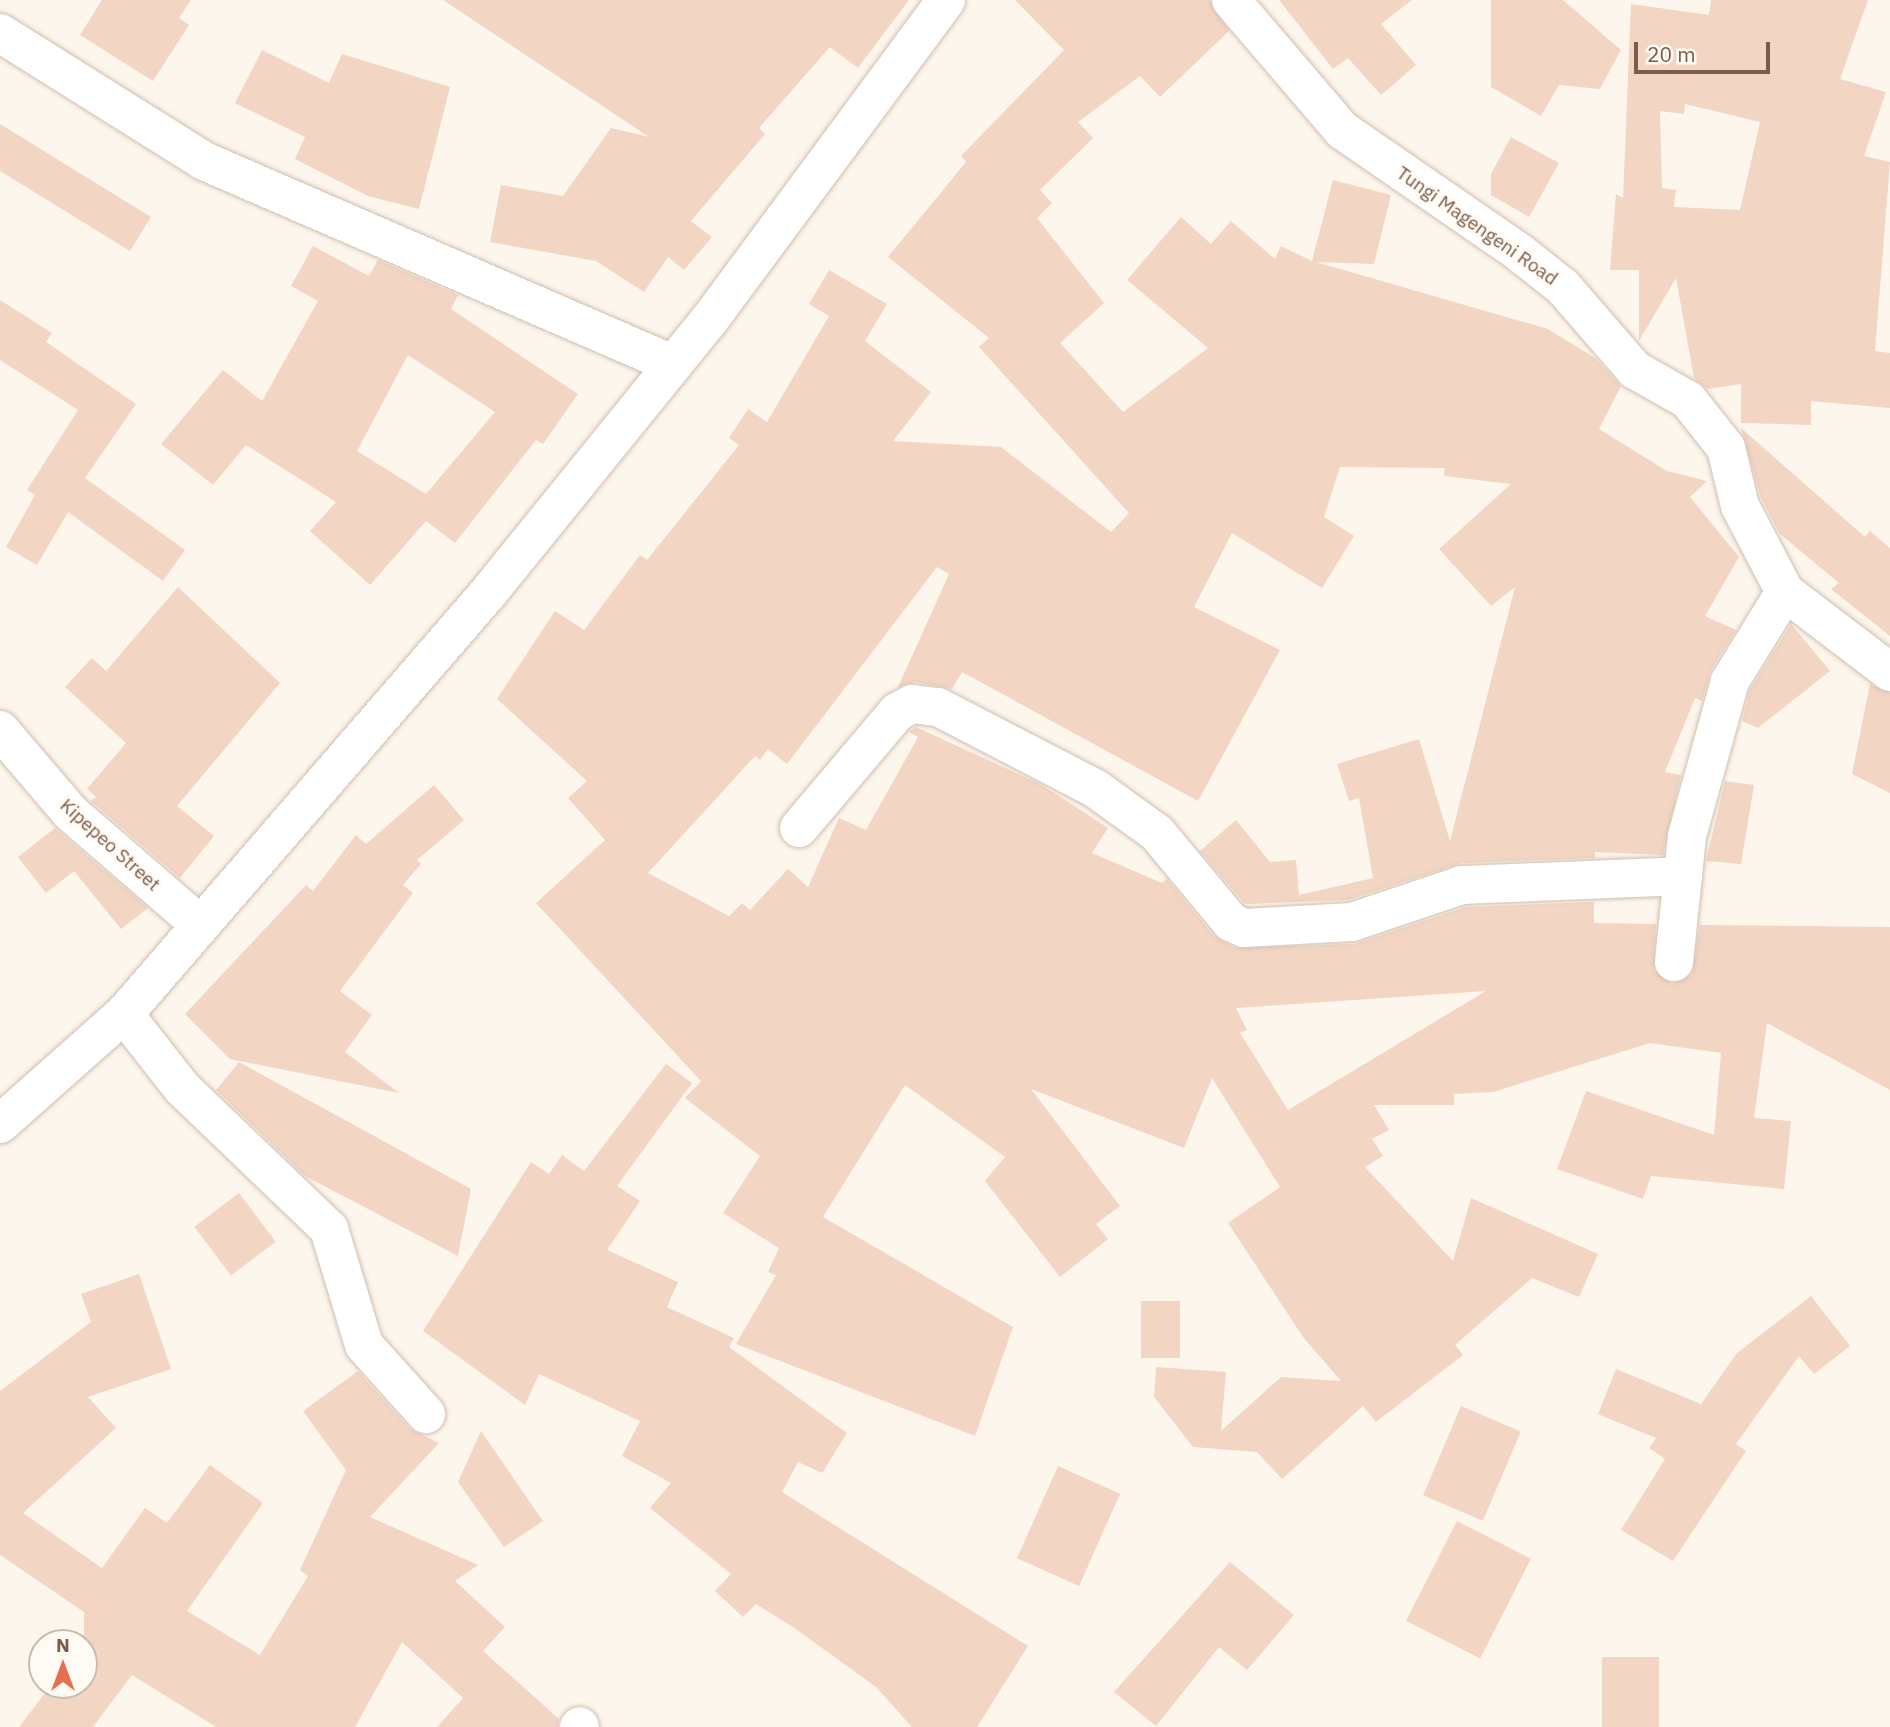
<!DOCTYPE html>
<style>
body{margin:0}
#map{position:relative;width:1890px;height:1727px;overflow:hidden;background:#fdf6ec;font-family:"IBM Plex Sans",sans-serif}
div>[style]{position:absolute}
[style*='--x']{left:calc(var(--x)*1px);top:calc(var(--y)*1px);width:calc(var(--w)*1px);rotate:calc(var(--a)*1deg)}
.building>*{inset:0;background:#f3d5c3;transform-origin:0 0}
.roads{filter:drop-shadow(0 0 2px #d1beb0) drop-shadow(0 0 2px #d1beb0)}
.minor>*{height:38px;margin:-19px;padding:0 19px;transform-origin:19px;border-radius:19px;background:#fff}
.tertiary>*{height:38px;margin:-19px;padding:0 19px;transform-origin:19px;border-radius:19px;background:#fff}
span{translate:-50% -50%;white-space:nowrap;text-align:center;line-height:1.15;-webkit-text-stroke:6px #fffaf3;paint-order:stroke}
.street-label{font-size:19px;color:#7a5c4d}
.north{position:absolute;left:28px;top:1629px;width:70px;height:70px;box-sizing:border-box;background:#fffaf3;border:2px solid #cabbb1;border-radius:50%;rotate:0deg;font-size:19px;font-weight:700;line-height:28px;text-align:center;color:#7a5c4d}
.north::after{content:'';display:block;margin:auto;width:24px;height:32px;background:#e76f51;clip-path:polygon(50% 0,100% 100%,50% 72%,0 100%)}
.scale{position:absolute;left:1634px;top:42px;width:136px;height:32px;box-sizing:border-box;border:4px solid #7a5c4d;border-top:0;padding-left:9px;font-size:21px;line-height:24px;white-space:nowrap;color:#7a5c4d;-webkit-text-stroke:5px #fffaf3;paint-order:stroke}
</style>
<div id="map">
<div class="building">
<div style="clip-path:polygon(102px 0,191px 0,179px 18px,189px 25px,153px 81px,80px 35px)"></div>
<div style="clip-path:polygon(443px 0,909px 0,858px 68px,830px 47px,759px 128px,765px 134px,691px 221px,712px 237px,684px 270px,668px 257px,644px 292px,596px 261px,490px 242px,501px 185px,563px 196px,611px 128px,649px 137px)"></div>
<div style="clip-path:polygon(evenodd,1015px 0,1210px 0,1229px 31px,1160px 97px,1140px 76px,1078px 122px,1093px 138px,1040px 190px,1052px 203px,1037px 218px,1104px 303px,1060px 343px,1123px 412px,1208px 348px,1127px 280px,1181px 217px,1211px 244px,1231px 221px,1275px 259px,1281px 246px,1312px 261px,1333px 180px,1391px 195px,1374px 264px,1316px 262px,1548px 329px,1595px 358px,1621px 386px,1599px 429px,1667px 471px,1707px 481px,1690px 497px,1739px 557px,1705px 616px,1736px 630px,1711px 670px,1702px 701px,1695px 698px,1665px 772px,1681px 775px,1663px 855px,1595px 852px,1595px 858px,1461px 863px,1348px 900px,1245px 904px,1200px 851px,1236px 820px,1270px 862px,1296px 860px,1299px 895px,1373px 878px,1359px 798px,1349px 801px,1337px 764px,1419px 739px,1450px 841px,1515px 587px,1491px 606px,1439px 549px,1511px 484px,1444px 476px,1445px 468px,1340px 467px,1324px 517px,1354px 536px,1322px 588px,1232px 533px,1194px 607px,1280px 650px,1198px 801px,962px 672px,952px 689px,915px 682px,898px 687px,949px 574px,937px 567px,787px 764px,768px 749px,760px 760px,755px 756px,648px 873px,729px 916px,742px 903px,750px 910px,788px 869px,808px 887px,839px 818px,866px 830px,918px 737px,909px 732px,916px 727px,1042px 785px,1108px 828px,1092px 853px,1162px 883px,1167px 879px,1214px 936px,1235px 948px,1354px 944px,1466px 907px,1594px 902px,1594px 923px,1656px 924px,1654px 970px,1672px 984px,1692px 974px,1700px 925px,1890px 927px,1890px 1090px,1767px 1023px,1754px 1118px,1791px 1121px,1784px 1189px,1651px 1176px,1643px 1199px,1557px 1169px,1586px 1091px,1714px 1135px,1721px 1053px,1650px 1043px,1493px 1092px,1454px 1094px,1454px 1105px,1374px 1105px,1389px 1130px,1372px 1139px,1383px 1156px,1365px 1167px,1453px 1261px,1471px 1198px,1598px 1254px,1579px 1297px,1532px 1278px,1455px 1345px,1463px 1355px,1376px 1422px,1363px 1406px,1282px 1479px,1257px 1452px,1193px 1447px,1154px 1397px,1156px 1367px,1226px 1372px,1221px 1431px,1281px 1377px,1341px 1381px,1303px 1337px,1228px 1223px,1280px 1187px,1212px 1078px,1184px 1148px,1031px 1089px,1120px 1206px,1096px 1224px,1108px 1239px,1060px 1277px,985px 1181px,1005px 1157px,905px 1085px,823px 1217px,1013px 1327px,975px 1436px,736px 1344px,776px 1275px,768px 1272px,779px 1248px,723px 1213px,760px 1156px,685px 1098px,701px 1081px,536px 903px,605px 840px,568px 798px,587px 781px,497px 699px,555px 611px,584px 630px,640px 555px,647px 560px,739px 445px,729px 438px,748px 409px,767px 422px,829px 316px,809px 304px,829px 270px,887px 304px,865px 341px,931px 392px,893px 441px,1001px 447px,1111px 532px,1129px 513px,979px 347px,989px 338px,888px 257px,966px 162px,961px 156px,1064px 50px,1015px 0,1486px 991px,1288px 1110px,1240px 1033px,1247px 1030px,1236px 1008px,1486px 991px)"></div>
<div style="clip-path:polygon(1279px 0,1412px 0,1381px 24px,1416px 65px,1381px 95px,1348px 58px,1333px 69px)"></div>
<div style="clip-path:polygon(1491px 0,1563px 0,1621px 50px,1600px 89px,1559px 85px,1541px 116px,1491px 87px)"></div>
<div style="clip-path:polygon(evenodd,1711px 0,1868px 0,1840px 79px,1886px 92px,1864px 156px,1890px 162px,1875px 351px,1890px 353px,1890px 408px,1811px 401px,1811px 425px,1741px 423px,1741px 384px,1707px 389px,1694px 378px,1676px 278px,1639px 341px,1639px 270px,1610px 270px,1616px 194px,1623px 198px,1631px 4px,1709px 15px,1711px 0,1685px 104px,1760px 122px,1740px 210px,1674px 207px,1676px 190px,1662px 188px,1660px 111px,1684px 114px,1685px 104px)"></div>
<div style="clip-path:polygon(262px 50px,329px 83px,342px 54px,450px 87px,419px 209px,368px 196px,295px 159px,305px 137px,235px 103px)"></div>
<div style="clip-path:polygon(0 124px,151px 217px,130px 251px,0 171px)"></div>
<div style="clip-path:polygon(1511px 137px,1559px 163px,1529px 217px,1491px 195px,1491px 174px)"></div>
<div style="clip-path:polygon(evenodd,313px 246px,369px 276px,378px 260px,458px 295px,451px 309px,578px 394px,543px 444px,536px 440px,455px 543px,426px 521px,370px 585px,310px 531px,336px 502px,246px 445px,213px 485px,161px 444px,223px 370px,262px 401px,318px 301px,291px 286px,313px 246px,408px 355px,495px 412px,426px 494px,357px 451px,408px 355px)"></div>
<div style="clip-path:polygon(0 300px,52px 333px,46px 342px,136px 404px,85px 478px,185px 550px,163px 581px,68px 512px,37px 565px,6px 547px,35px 495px,27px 490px,78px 410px,0 360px)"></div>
<div style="clip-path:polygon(1741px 428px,1865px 537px,1870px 531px,1890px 548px,1890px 636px,1831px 589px,1839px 583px,1780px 534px,1761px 498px)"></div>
<div style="clip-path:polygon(178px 587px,280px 683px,177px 806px,214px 836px,180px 878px,91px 801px,96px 797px,87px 789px,126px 743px,65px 687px,92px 658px,106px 671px)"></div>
<div style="clip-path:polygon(1791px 624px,1830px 671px,1758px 728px,1742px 721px,1750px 690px)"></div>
<div style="clip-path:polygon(1870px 684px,1890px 693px,1890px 793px,1852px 774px)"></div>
<div style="clip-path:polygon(1725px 781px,1754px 785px,1741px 864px,1706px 861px)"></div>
<div style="clip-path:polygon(434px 785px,464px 820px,417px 860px,421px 864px,403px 885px,413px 893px,340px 991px,372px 1015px,345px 1052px,399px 1093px,230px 1059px,185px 1014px,306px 885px,313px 891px,356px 835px,366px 844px)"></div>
<div style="clip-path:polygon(55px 828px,57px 830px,148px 908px,121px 929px,74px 871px,46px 893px,18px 857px)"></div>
<div style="clip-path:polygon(239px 1062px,471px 1189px,458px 1256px,305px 1176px,216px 1090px)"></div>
<div style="clip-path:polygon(666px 1064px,692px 1083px,617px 1186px,640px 1201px,607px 1250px,678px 1282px,667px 1307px,734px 1338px,729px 1347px,847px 1433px,822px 1473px,798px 1462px,782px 1492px,1028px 1646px,977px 1727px,912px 1727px,876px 1687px,793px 1627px,756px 1604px,743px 1617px,715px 1591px,731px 1574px,650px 1508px,671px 1483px,622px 1456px,640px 1421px,539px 1374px,525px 1405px,423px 1331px,531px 1162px,549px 1174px,562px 1155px,584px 1171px)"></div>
<div style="left:239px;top:1193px;width:61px;height:56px;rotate:53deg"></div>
<div style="clip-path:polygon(139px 1274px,171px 1369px,88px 1397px,116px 1428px,23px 1513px,102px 1568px,145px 1508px,167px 1523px,210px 1465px,263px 1503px,187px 1611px,260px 1655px,308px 1576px,300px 1570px,346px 1470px,303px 1411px,358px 1371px,410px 1429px,439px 1443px,370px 1517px,478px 1565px,455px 1581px,505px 1627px,483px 1651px,559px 1719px,558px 1727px,437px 1727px,463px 1698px,402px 1642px,355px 1727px,216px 1727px,132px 1675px,93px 1727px,19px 1727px,51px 1685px,84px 1685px,84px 1612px,0 1555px,0 1391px,91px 1322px,81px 1294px)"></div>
<div style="clip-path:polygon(1811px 1296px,1850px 1346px,1814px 1374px,1799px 1356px,1736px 1444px,1746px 1451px,1673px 1561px,1621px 1530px,1665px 1459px,1649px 1448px,1656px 1438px,1598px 1414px,1616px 1369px,1701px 1404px,1737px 1353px)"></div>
<div style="left:1141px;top:1301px;width:39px;height:57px"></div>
<div style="left:1461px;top:1406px;width:65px;height:97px;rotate:23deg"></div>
<div style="clip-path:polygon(481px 1431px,543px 1521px,504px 1547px,458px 1482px)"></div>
<div style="left:1058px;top:1466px;width:68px;height:101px;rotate:24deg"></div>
<div style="left:1457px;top:1521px;width:83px;height:112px;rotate:27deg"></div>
<div style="clip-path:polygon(1230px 1562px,1294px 1615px,1247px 1670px,1219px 1647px,1156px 1726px,1114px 1692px)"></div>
<div style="left:1602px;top:1657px;width:57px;height:70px"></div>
</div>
<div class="roads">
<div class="minor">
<div style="--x:1231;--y:0;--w:171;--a:49.5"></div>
<div style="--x:1342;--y:130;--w:216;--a:34.6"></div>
<div style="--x:1520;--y:253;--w:55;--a:38.3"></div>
<div style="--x:1563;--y:287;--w:110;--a:49.1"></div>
<div style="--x:1635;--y:370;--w:61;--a:29.5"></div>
<div style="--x:1688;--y:400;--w:61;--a:51.6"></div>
<div style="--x:1726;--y:448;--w:60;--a:76.4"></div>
<div style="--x:1740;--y:506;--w:97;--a:62.4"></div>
<div style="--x:1785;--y:592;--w:132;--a:37.3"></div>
<div style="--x:0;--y:33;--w:241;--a:32.1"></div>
<div style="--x:204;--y:161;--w:508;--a:23.44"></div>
<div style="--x:0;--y:730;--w:109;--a:49.5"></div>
<div style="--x:71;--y:813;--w:168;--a:40.9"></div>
<div style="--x:799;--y:828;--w:152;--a:-49.8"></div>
<div style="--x:897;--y:712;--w:17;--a:-28"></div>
<div style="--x:912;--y:704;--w:26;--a:7"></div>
<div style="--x:938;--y:707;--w:178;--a:27.4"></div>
<div style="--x:1096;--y:789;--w:75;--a:35.8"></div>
<div style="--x:1157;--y:833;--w:116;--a:50.3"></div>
<div style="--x:1231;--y:922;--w:14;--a:25"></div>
<div style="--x:1244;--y:928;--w:108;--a:-3.2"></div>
<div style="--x:1352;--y:922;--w:116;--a:-18.6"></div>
<div style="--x:1462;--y:885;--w:221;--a:-2.3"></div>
<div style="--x:1674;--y:962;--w:127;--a:-84.1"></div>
<div style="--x:1687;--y:836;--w:161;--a:-74.5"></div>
<div style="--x:1730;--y:681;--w:105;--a:-58.3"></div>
<div style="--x:124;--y:1014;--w:94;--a:51.9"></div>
<div style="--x:182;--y:1088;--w:204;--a:43.8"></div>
<div style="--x:329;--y:1229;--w:121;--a:73.2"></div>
<div style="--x:364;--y:1345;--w:93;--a:48.1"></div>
<div style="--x:579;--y:1727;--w:1;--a:-45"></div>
</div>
<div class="tertiary">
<div style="--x:0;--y:1124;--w:166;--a:-41.6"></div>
<div style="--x:124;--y:1014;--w:558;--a:-49.14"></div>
<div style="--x:489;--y:592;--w:348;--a:-51"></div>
<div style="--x:708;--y:322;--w:400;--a:-53.5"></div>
</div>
</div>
<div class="street-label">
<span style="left:1477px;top:226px;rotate:35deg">Tungi Magengeni Road</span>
<span style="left:110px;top:845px;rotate:42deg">Kipepeo Street</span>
</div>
<div class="north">N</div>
<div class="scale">20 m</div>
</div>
